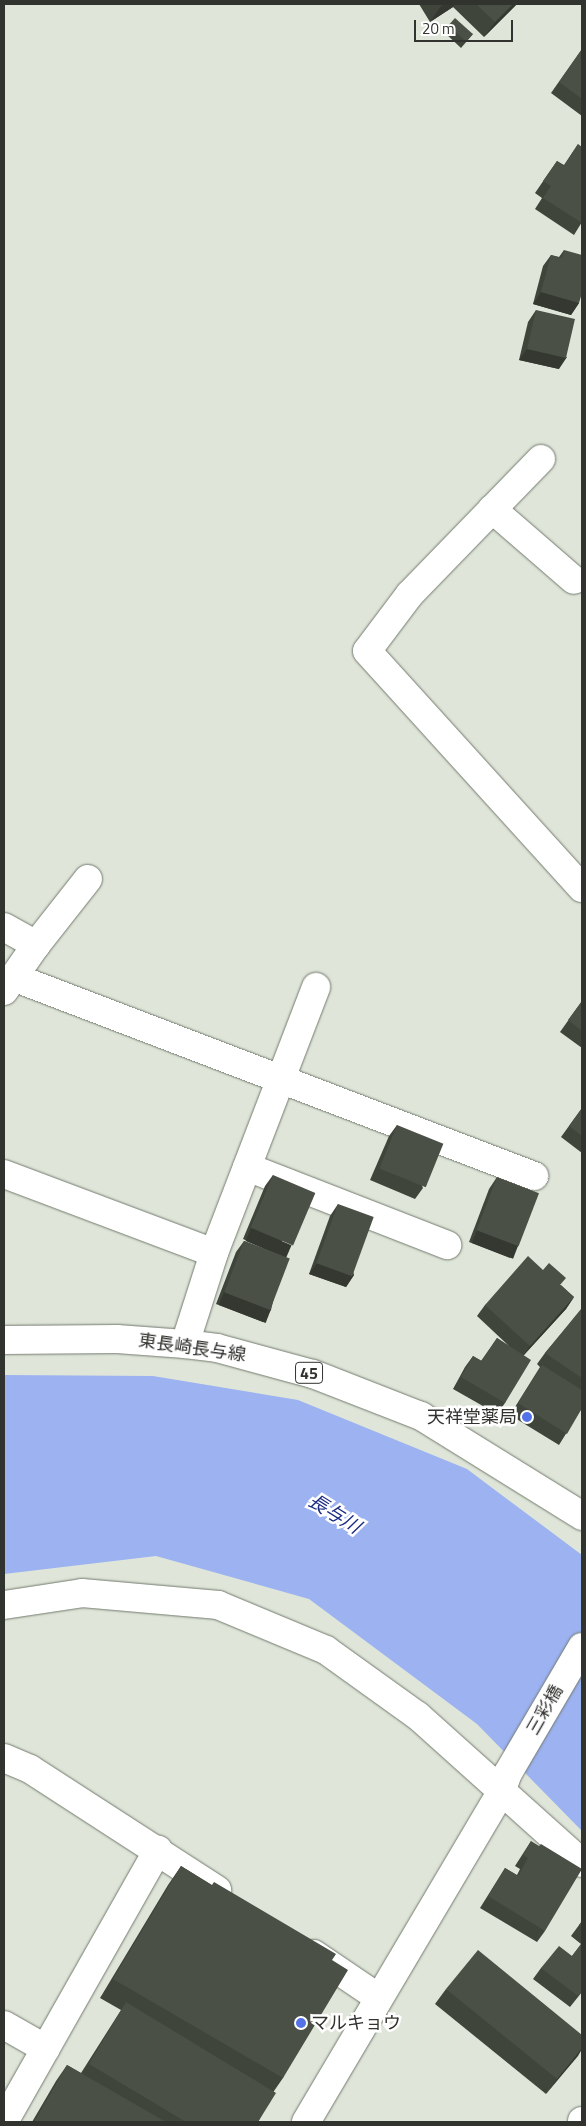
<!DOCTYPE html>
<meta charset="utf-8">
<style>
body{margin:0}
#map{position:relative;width:586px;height:2126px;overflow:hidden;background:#dfe6d9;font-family:"Titillium Web","Noto Sans JP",sans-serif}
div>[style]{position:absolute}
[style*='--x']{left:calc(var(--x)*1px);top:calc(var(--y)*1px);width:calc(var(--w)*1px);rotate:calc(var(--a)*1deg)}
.water>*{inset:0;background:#9cb2f1}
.roads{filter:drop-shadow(0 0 1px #737a6e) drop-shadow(0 0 1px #737a6e)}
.minor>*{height:28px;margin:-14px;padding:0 14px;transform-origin:14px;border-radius:14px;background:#fff}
.major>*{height:28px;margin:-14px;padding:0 14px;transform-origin:14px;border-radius:14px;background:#fff}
.wall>*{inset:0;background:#40453b}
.shaded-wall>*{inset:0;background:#343830;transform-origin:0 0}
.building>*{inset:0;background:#4a5045;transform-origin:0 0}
.dots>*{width:14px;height:14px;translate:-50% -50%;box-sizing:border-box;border:2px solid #fff;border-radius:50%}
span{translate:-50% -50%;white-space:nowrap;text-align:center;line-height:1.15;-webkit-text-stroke:5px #fff;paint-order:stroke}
.shield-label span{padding:1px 4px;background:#fff;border:1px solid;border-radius:4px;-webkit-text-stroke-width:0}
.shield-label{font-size:16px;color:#30332e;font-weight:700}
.street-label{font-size:18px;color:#30332e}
.poi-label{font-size:18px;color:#30332e}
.right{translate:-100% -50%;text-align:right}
.left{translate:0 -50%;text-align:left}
.water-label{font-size:19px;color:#1c2b82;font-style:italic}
.frame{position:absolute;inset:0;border:5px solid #30332e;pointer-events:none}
.scale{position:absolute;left:414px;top:20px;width:99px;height:22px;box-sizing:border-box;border:2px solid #30332e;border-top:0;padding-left:6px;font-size:15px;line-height:18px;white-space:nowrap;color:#30332e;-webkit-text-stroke:4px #fff;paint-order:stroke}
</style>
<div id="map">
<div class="water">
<div style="clip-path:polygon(4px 1375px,153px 1376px,298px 1400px,467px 1469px,582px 1555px,582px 1831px,477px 1724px,309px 1599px,156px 1556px,4px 1574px)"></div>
</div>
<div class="roads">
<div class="minor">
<div style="--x:541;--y:459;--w:188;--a:134.1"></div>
<div style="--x:410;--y:594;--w:71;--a:127"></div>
<div style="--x:367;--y:651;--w:320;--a:47.8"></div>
<div style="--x:492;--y:509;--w:108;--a:40.9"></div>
<div style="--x:4;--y:927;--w:37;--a:29"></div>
<div style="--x:36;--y:945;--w:56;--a:124.8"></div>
<div style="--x:36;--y:945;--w:84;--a:-51.8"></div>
<div style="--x:13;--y:977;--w:558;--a:20.9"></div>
<div style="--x:247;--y:1167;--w:215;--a:21.3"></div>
<div style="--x:4;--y:1174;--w:224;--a:20.6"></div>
<div style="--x:185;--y:1344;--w:96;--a:-72.3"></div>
<div style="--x:214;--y:1253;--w:285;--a:-69"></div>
<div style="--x:4;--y:1605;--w:79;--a:-8.7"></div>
<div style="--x:82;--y:1593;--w:137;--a:5"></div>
<div style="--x:218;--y:1605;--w:117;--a:22.6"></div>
<div style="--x:326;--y:1650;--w:113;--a:35.7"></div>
<div style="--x:418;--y:1716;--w:220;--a:41.9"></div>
<div style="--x:4;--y:1758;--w:28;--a:23"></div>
<div style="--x:30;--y:1769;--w:223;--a:32.9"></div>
<div style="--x:314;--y:1954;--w:78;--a:34.1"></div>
<div style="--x:4;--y:2025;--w:48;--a:29.7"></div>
<div style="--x:4;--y:2122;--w:313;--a:-60.5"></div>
<div style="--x:306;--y:2122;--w:386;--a:-59.4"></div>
<div style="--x:502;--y:1790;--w:18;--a:-71"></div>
<div style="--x:508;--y:1773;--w:146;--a:-59.6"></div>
<div style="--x:582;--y:2122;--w:1;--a:-90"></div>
</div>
<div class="major">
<div style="--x:4;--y:1340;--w:113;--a:-0.5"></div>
<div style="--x:117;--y:1339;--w:68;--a:4.2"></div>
<div style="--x:185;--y:1344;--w:32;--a:7"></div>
<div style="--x:217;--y:1348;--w:99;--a:15.2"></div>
<div style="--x:313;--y:1374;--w:116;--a:21.3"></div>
<div style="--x:421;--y:1416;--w:190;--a:31.8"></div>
</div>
</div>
<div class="wall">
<div style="clip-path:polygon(419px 4px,517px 4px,484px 37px,453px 7px,430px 22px)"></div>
<div style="clip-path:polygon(448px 25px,473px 34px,461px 48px,444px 32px)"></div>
<div style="clip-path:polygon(582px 49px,582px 116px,551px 93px)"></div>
<div style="clip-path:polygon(578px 144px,582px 222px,574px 235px,535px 209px,542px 198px,535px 193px,557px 161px,564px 165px)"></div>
<div style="clip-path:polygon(564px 250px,579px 303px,571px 315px,533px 304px,543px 266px,551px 255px,559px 257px)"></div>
<div style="clip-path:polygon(536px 310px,559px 369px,519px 360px,528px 322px)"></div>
<div style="clip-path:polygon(582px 1001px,582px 1048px,560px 1032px)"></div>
<div style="clip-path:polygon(582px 1108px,582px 1153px,561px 1137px)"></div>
<div style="clip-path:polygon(397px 1125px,423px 1188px,415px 1199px,370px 1180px,389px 1136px)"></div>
<div style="clip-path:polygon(273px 1175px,284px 1256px,271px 1310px,263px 1322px,216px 1304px,236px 1252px,244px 1241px,283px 1256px,243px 1239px,265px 1186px)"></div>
<div style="clip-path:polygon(497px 1177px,518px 1246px,510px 1258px,469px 1242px,489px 1189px)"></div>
<div style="clip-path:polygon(338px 1204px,354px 1275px,346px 1287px,309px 1274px,330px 1216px)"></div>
<div style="clip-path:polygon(561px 1285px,574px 1297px,566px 1309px,524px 1355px,505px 1403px,497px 1414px,453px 1389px,465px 1367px,473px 1356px,481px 1361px,497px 1338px,509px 1346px,477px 1316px,485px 1305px)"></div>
<div style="clip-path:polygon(582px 1309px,582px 1408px,559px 1445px,510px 1415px,540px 1367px,537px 1364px,545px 1353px)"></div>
<div style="clip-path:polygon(531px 1841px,545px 1931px,537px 1942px,480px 1908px,505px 1868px,517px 1875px,520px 1869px,515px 1866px)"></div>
<div style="clip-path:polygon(181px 1866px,332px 1960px,283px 2078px,274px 2091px,258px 2122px,32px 2122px,56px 2081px,67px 2065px,81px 2073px,121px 2010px,100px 1998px,168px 1885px)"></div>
<div style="clip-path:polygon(582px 1921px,582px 1992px,570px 2007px,533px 1979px,541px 1968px,572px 1956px,581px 1944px,571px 1936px)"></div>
<div style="clip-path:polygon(446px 1989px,582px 2035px,582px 2049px,546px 2094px,435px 2004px)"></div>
</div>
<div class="shaded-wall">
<div style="clip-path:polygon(445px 4px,455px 4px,453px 7px,430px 22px,441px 6px)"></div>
<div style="clip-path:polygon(513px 4px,517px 4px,484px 37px,495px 22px)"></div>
<div style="clip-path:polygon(541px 292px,579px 303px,571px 315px,533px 304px)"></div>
<div style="clip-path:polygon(527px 349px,567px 357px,559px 369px,519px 360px)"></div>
<div style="left:251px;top:1228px;width:44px;height:14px;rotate:23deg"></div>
<div style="left:477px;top:1230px;width:44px;height:14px;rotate:21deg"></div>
<div style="clip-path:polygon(317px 1263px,354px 1275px,346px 1287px,309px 1274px)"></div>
<div style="left:224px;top:1292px;width:50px;height:14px;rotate:21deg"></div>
<div style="clip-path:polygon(574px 1297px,566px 1309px,522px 1357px,530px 1346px)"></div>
<div style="clip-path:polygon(582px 2048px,582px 2049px,578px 2056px,546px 2094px,557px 2079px)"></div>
</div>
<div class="building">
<div style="clip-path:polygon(476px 4px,513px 4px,495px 22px)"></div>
<div style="left:455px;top:18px;width:24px;height:10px;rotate:42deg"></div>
<div style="clip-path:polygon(582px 49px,582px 99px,559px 82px)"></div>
<div style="clip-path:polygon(578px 144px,582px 147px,582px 223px,543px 198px,551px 186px,543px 181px,557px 161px,564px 166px)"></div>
<div style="clip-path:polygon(564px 250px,582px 255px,582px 293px,579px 303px,541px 292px,551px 255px,562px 258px)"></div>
<div style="left:536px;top:310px;width:40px;height:40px;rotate:13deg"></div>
<div style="clip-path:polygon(582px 1001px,582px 1031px,568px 1020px)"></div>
<div style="clip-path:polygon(582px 1108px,582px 1136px,569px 1126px)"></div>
<div style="left:397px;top:1125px;width:50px;height:47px;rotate:22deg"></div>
<div style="left:273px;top:1175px;width:46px;height:57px;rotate:23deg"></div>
<div style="left:497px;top:1177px;width:45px;height:57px;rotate:21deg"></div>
<div style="left:338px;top:1204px;width:38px;height:63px;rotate:20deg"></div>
<div style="left:244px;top:1241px;width:49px;height:55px;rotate:21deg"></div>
<div style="clip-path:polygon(528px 1256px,543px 1270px,549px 1263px,566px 1278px,560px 1285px,574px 1297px,530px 1346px,485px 1305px)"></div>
<div style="clip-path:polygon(581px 1309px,582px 1309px,582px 1378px,545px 1353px)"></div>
<div style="clip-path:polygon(497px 1338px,531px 1360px,505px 1403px,461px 1377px,473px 1356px,482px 1361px)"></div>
<div style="clip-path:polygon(542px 1365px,582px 1390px,582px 1408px,567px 1434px,518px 1403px)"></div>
<div style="clip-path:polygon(531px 1841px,539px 1846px,541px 1844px,582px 1869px,545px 1931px,488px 1896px,505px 1868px,518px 1876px,528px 1858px,523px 1855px)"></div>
<div style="clip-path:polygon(181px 1866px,212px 1885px,214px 1882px,336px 1954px,332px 1960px,348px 1970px,283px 2078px,113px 1979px)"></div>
<div style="clip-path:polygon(582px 1921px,582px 1927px,579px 1925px)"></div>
<div style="clip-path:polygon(582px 1943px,582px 1991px,578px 1996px,541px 1968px,559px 1946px,572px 1956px)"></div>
<div style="clip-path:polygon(478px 1950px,582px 2035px,582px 2048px,557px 2079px,446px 1989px)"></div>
<div style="clip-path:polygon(126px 2002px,276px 2093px,258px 2122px,186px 2122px,89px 2064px)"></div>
<div style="clip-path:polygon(67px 2065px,166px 2122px,34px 2122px)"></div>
</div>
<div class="dots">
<div style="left:527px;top:1417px;background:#5372e7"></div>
<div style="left:301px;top:2023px;background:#5372e7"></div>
</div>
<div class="shield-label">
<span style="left:309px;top:1373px">45</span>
</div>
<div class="street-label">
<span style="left:192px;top:1348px;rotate:8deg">東長崎長与線</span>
<span style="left:545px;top:1710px;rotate:-60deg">三彩橋</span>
</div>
<div class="poi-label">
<span class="right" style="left:517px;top:1417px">天祥堂薬局</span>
<span class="left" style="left:311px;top:2023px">マルキョウ</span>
</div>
<div class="water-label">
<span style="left:335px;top:1513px;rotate:32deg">長与川</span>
</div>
<div class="frame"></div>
<div class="scale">20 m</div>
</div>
